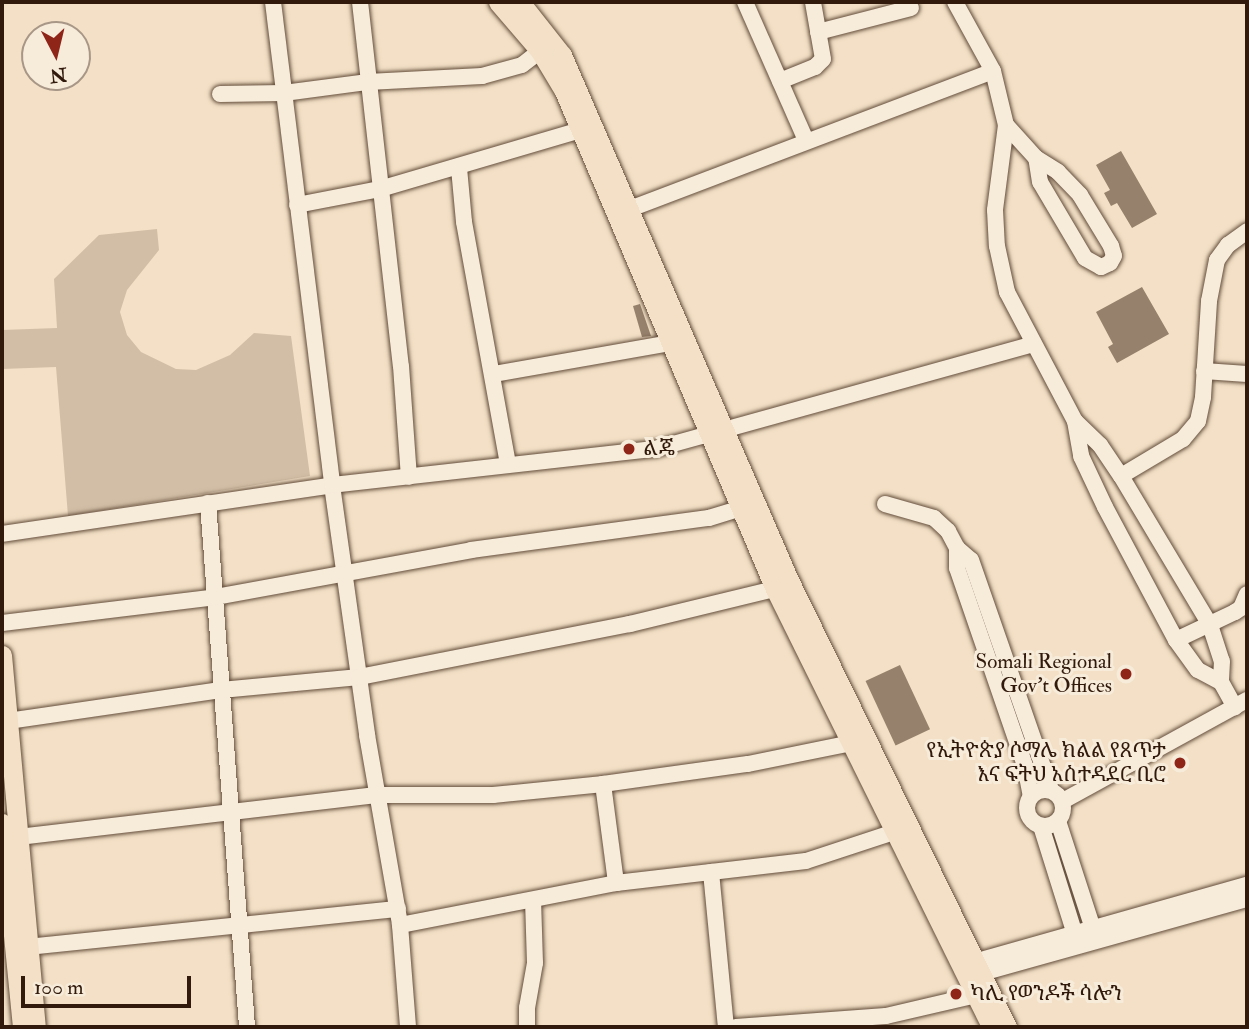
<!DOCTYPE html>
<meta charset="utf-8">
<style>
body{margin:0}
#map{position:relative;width:1249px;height:1029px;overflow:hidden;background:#f3e0c6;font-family:"IM FELL Double Pica","Noto Serif Ethiopic",serif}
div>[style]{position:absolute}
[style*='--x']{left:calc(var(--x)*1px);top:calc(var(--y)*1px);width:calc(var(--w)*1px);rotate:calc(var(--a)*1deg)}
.green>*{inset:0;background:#d2bea6}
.building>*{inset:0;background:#96816c;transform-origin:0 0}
.roads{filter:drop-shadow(0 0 2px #624c3a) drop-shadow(0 0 2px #624c3a)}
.minor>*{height:16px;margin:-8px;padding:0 8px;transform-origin:8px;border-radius:8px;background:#f7ebda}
.minor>.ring{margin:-8px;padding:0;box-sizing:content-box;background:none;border:16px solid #f7ebda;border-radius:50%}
.major>*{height:19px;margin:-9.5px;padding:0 9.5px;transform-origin:9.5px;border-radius:9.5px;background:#f3e0c6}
.dots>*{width:19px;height:19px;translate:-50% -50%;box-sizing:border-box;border:4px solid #f7ebda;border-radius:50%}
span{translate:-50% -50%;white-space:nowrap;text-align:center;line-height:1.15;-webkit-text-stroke:6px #f7ebda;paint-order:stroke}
.poi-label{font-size:21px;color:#311a0b}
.left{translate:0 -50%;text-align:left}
.right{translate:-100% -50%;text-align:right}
.frame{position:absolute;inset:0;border:4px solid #311a0b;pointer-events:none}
.north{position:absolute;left:21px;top:21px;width:70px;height:70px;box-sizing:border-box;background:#f7ebda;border:2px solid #a89787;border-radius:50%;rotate:173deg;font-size:19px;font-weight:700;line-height:28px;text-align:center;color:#311a0b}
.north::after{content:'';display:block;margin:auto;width:24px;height:32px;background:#8f2418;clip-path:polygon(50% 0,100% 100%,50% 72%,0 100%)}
.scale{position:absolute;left:21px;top:976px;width:170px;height:32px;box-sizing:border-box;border:4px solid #311a0b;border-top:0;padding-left:9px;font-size:21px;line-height:24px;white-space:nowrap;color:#311a0b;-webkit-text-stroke:5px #f7ebda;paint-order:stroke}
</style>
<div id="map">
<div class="green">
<div style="clip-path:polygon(157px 229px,159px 250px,127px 290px,120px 312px,127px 335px,141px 352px,176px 369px,196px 370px,230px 355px,254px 333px,291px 336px,310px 476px,68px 516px,56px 367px,2px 369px,2px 330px,57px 328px,54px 279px,99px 235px)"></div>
</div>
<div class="building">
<div style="clip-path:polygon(1121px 151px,1157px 214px,1132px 228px,1117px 203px,1111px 206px,1104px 193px,1110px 190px,1096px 165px)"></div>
<div style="clip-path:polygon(1142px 287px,1169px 334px,1117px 363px,1108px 347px,1113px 344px,1096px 312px)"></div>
<div style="clip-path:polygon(640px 304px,651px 336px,642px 337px,633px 306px)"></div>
<div style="left:900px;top:665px;width:71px;height:38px;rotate:65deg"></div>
</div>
<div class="roads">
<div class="minor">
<div style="--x:273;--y:2;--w:487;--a:83"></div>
<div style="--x:332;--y:485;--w:252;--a:82"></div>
<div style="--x:367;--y:735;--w:193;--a:80.1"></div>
<div style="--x:400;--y:925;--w:102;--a:85.5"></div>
<div style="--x:360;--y:2;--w:366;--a:83.6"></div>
<div style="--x:401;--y:366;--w:111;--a:85.9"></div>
<div style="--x:745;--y:2;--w:151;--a:66.2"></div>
<div style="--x:955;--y:2;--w:79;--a:61.2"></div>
<div style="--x:993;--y:71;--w:56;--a:76.5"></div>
<div style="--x:1006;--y:125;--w:86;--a:97.4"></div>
<div style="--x:995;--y:210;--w:36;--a:87"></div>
<div style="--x:997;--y:246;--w:47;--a:77.7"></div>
<div style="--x:1007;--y:292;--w:146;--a:62.2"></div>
<div style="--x:1075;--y:421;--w:36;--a:80"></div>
<div style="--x:1081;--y:456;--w:56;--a:64.8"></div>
<div style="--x:1105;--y:507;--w:151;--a:61.9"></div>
<div style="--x:1176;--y:640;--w:37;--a:54"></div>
<div style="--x:1198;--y:670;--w:26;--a:28"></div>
<div style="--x:818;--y:32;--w:96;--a:-14.5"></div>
<div style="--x:780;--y:81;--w:38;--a:-22"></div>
<div style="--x:815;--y:67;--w:11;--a:-45"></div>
<div style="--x:823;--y:59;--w:58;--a:-100"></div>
<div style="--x:220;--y:94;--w:64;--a:-0.9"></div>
<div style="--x:284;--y:93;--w:85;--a:-7.5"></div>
<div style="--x:368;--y:82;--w:114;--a:-3"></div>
<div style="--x:482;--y:76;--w:41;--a:-15.4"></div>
<div style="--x:522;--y:65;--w:23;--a:-38"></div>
<div style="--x:1006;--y:125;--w:45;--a:47.7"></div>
<div style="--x:1036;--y:158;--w:26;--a:32"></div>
<div style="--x:1058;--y:172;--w:32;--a:46"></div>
<div style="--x:1080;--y:195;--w:60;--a:58.7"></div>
<div style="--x:1111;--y:246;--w:10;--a:73"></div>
<div style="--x:1114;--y:256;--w:8;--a:120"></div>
<div style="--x:1110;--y:263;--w:10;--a:156"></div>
<div style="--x:1101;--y:267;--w:18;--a:-151"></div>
<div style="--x:1085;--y:258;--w:88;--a:-120.6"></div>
<div style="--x:1040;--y:182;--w:24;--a:-99"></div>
<div style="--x:459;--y:168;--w:54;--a:84.7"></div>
<div style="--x:464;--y:222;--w:245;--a:79.7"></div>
<div style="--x:297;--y:205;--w:85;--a:-10.9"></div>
<div style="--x:380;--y:189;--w:209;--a:-16.4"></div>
<div style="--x:630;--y:209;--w:388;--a:-20.8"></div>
<div style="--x:1204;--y:371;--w:43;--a:4"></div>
<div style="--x:494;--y:374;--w:179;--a:-10"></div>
<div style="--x:1075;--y:421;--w:35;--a:44"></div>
<div style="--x:1100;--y:445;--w:37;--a:56"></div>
<div style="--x:1121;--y:476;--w:174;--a:59.1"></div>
<div style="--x:1210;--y:625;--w:38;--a:72"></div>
<div style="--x:1222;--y:661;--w:21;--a:93"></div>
<div style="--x:1221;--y:682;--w:29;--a:61"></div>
<div style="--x:1121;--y:476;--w:72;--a:-30.8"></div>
<div style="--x:1183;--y:439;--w:23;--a:-50"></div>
<div style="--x:1198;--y:421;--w:25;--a:-78"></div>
<div style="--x:1203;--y:397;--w:96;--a:-86.4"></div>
<div style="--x:1209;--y:301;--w:42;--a:-79"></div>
<div style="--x:1217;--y:260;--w:19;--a:-54"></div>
<div style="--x:1228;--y:245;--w:24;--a:-36"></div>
<div style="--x:208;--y:503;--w:525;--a:85.74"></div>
<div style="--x:885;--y:504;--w:51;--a:15.9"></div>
<div style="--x:934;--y:518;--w:19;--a:43"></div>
<div style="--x:948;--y:531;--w:19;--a:62"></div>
<div style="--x:957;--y:548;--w:18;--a:41"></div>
<div style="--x:971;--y:560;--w:244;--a:70.8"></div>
<div style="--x:2;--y:534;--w:334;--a:-8.4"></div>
<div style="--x:332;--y:485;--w:325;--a:-6.4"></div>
<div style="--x:655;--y:449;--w:393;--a:-15.5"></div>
<div style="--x:957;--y:548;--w:20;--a:90"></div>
<div style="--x:957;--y:568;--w:209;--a:71"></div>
<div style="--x:1025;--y:766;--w:31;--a:79"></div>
<div style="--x:2;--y:623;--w:216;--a:-6.9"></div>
<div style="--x:216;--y:597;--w:259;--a:-10.4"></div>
<div style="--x:471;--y:550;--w:240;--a:-7.7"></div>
<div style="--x:709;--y:518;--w:31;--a:-17"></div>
<div style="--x:1176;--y:640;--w:65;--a:-25.4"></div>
<div style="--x:1235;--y:612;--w:7;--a:-34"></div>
<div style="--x:1241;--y:608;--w:15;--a:-67"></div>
<div style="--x:8;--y:721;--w:215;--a:-8.3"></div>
<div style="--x:221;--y:690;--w:139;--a:-5.4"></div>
<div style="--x:359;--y:677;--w:276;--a:-11.1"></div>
<div style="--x:630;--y:624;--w:149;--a:-13.6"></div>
<div style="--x:603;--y:784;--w:100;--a:82.5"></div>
<div class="ring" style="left:1027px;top:790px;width:20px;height:20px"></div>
<div style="--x:1063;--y:801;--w:210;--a:-28.8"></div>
<div style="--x:1058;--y:821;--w:123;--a:72"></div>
<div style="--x:1041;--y:826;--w:124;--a:72.6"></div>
<div style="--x:10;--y:838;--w:371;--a:-6.7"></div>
<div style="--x:378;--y:795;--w:115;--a:0"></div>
<div style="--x:493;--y:795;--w:111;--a:-5.7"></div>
<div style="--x:603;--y:784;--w:146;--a:-7.9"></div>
<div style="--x:748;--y:764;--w:105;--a:-11.5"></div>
<div style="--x:711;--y:872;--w:156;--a:84.5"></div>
<div style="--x:400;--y:925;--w:220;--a:-11"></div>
<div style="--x:616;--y:883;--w:191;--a:-6.6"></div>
<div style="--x:806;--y:861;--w:96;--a:-18.2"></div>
<div style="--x:28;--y:947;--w:372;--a:-5.9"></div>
<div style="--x:967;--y:964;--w:291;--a:-15.8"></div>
<div style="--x:971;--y:976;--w:287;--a:-15.6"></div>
<div style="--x:527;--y:1027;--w:19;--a:-90"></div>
<div style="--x:527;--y:1008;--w:46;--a:-79.9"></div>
<div style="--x:535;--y:963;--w:63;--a:-91.8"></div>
<div style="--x:736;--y:1027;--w:150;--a:-4.2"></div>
<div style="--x:886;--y:1016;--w:102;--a:-13.1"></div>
</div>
<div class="major">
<div style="--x:498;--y:2;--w:65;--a:49.4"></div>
<div style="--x:540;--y:51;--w:47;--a:59"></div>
<div style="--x:564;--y:91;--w:541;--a:67.04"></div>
<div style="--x:775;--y:589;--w:488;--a:63.7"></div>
<div style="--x:520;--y:2;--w:68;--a:51.6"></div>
<div style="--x:562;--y:55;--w:572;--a:66.62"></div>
<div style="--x:789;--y:580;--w:497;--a:64"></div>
<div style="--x:2;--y:655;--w:374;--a:84.8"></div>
<div style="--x:2;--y:823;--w:205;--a:84.4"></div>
</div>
</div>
<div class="dots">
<div style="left:629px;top:449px;background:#8f2418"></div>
<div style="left:1126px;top:674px;background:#8f2418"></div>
<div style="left:1180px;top:763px;background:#8f2418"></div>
<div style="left:956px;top:994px;background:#8f2418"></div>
</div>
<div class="poi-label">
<span class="left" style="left:643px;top:449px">ልጄ</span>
<span class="right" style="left:1112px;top:674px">Somali Regional<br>Gov't Offices</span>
<span class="right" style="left:1166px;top:763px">የኢትዮጵያ ሶማሌ ክልል የጸጥታ<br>እና ፍትህ አስተዳደር ቢሮ</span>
<span class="left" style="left:970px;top:994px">ካሊ የወንዶች ሳሎን</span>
</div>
<div class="frame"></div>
<div class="north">N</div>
<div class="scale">100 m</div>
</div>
